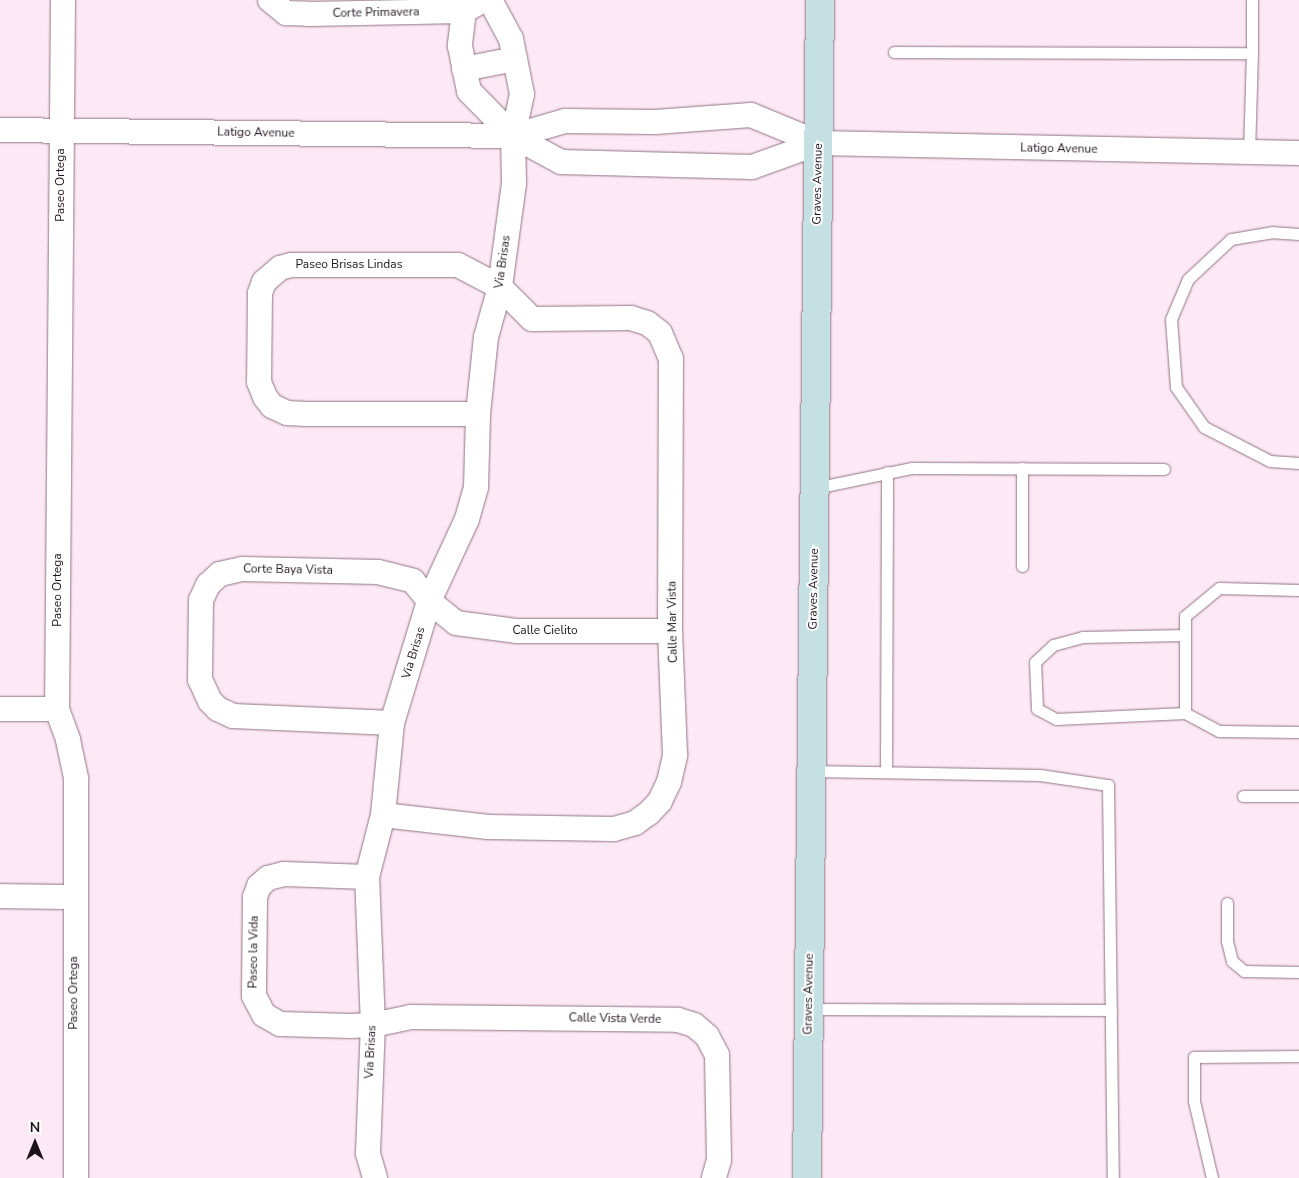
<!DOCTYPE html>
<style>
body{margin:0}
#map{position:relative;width:1299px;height:1178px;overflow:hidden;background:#fde9f5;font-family:"Nunito Sans",sans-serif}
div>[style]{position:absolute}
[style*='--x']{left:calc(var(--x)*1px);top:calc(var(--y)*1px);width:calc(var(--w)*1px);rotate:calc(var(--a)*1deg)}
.roads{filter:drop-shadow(0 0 1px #917485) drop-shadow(0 0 1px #917485)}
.lane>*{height:11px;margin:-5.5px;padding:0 5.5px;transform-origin:5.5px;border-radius:5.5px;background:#fff}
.street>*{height:24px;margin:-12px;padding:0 12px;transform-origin:12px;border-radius:12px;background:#fff}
.secondary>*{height:28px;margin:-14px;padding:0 14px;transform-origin:14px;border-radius:14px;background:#c5e0e3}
span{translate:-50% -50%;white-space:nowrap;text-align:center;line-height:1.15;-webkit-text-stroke:4px #fff;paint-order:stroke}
.street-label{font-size:12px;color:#1d1219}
.north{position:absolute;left:10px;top:1118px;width:50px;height:50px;-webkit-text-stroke:4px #fff;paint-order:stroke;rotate:0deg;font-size:14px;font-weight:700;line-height:20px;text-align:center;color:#1d1219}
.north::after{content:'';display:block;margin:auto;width:18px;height:22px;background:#1d1219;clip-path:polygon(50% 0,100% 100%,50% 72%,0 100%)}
</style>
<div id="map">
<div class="roads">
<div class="lane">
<div style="--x:894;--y:52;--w:358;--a:0.2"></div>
<div style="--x:1252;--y:53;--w:53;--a:-90"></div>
<div style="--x:1249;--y:153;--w:100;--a:-88.3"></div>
<div style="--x:1299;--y:234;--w:26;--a:-176"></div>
<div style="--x:1273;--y:232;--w:43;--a:170.5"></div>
<div style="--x:1231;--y:239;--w:59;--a:137.1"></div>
<div style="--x:1188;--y:279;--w:43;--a:113"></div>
<div style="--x:1171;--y:319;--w:68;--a:85.8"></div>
<div style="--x:1176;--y:387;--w:49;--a:55"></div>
<div style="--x:1204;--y:427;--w:74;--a:27.3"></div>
<div style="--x:1270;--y:461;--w:29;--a:4"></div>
<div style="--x:815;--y:488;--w:99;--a:-11.7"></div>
<div style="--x:912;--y:468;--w:252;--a:0.2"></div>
<div style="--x:1022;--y:566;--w:98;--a:-90"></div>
<div style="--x:1299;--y:590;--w:80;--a:-178.6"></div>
<div style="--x:1219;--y:588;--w:44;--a:140.5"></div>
<div style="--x:1185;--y:616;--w:97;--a:90"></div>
<div style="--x:1185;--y:713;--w:38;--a:28"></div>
<div style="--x:1219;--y:731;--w:80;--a:0.7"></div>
<div style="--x:1185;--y:713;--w:129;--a:177.3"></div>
<div style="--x:1056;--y:719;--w:21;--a:-152"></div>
<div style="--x:1037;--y:709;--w:47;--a:-92.4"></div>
<div style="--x:1035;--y:662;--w:25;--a:-43"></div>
<div style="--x:1053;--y:645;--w:30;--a:-15"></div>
<div style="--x:1082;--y:637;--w:103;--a:-1.1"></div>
<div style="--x:812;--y:771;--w:228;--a:1"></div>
<div style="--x:1040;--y:775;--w:69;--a:8.4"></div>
<div style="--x:1108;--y:785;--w:393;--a:89.3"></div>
<div style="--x:886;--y:772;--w:300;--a:-89.8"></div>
<div style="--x:1243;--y:796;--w:56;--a:0"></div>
<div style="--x:1227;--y:903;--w:38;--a:90"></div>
<div style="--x:1227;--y:941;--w:21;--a:76"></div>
<div style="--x:1232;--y:961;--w:16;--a:40"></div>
<div style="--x:1244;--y:971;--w:55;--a:1"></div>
<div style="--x:809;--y:1009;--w:302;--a:0.2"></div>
<div style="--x:1212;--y:1178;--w:79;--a:-103.2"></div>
<div style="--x:1194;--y:1101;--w:44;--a:-90"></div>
<div style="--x:1194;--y:1057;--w:105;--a:-0.5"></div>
</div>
<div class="street">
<div style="--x:63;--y:0;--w:709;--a:90.48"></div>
<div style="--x:57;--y:709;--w:33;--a:70"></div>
<div style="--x:68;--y:740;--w:40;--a:78"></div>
<div style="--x:76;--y:779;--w:399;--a:90"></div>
<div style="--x:270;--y:0;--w:21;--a:39"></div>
<div style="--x:286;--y:13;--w:23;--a:2"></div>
<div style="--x:309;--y:14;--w:155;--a:-1.1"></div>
<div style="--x:464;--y:11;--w:23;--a:-29"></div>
<div style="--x:464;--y:11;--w:35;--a:97"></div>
<div style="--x:460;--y:46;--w:46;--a:78.7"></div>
<div style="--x:469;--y:91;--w:63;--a:45.6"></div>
<div style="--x:464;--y:69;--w:52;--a:-11.1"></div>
<div style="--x:0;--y:130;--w:513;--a:0.67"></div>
<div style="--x:819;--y:143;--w:74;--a:-157.6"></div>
<div style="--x:751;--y:115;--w:96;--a:175.8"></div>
<div style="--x:655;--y:122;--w:90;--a:-179.4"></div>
<div style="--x:565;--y:121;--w:54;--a:163.9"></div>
<div style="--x:513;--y:136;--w:55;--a:28.4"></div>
<div style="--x:561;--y:162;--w:191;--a:1.5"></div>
<div style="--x:752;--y:167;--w:71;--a:-19.7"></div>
<div style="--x:819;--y:143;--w:480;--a:1.2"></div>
<div style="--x:0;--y:709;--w:57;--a:0"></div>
<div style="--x:392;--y:723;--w:159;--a:-177.5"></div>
<div style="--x:233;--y:716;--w:17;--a:-155"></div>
<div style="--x:218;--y:709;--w:11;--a:-135"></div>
<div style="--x:210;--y:701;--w:23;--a:-115"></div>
<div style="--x:200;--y:680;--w:80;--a:-89.3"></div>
<div style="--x:201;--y:600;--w:17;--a:-65"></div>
<div style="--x:208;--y:585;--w:16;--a:-43"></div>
<div style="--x:220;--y:574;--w:23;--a:-13"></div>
<div style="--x:242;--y:569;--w:136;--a:1.3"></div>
<div style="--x:378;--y:572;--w:36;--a:14"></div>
<div style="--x:413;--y:581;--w:26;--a:51"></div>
<div style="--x:429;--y:601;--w:35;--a:39"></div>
<div style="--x:456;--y:623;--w:62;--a:7.5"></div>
<div style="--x:517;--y:631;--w:153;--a:0"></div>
<div style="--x:383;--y:815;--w:106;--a:6.5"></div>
<div style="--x:488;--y:827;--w:126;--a:0.9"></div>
<div style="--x:614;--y:829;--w:22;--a:-16"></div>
<div style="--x:635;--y:823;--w:17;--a:-36"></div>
<div style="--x:649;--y:813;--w:16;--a:-47"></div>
<div style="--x:660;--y:801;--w:21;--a:-65"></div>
<div style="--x:669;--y:782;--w:28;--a:-77"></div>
<div style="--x:675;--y:755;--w:124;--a:-92.3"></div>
<div style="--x:670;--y:631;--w:272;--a:-89.8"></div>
<div style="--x:671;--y:359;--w:28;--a:-113"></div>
<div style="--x:660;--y:333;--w:16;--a:-142"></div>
<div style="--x:647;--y:323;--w:17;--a:-163"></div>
<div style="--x:631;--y:318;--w:99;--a:179.4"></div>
<div style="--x:532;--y:319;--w:45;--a:-135"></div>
<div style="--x:500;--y:287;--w:47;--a:-152.4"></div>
<div style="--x:458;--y:265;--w:167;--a:180"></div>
<div style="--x:291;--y:265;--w:11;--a:165"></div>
<div style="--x:280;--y:268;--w:21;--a:139"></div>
<div style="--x:264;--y:282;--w:12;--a:110"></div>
<div style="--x:260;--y:293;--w:89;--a:90.6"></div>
<div style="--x:259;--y:382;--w:16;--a:68"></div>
<div style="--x:265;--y:397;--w:11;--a:52"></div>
<div style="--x:272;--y:406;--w:17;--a:25"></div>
<div style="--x:287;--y:413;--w:20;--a:3"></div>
<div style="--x:307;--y:414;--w:171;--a:0"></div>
<div style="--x:367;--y:877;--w:83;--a:-177.9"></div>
<div style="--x:284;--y:874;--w:16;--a:166"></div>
<div style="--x:268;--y:878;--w:12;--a:138"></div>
<div style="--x:259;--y:886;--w:12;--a:110"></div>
<div style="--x:255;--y:897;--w:99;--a:90.6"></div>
<div style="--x:254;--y:996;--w:21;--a:62"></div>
<div style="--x:264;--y:1015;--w:18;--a:29"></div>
<div style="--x:280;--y:1024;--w:71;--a:1.6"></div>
<div style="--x:351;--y:1026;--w:22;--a:-3"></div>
<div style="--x:373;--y:1025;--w:39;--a:-12"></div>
<div style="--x:411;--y:1017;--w:267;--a:0.6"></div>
<div style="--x:678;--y:1020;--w:17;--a:17"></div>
<div style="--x:694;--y:1025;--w:17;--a:40"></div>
<div style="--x:707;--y:1036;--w:21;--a:62"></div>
<div style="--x:717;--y:1055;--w:105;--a:88.9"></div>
<div style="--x:719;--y:1160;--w:19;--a:106"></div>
<div style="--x:0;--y:896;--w:73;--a:0.8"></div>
<div style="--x:375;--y:1178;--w:26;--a:-106"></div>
<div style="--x:368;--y:1153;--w:128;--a:-87.8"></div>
<div style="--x:373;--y:1025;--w:148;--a:-92.3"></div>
<div style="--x:367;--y:877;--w:64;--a:-75.5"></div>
<div style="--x:383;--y:815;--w:92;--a:-84.4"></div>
<div style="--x:392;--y:723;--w:127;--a:-73.1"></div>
<div style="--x:429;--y:601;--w:90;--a:-65.1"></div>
<div style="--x:467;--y:519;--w:33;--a:-74"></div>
<div style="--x:476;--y:487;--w:73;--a:-88.4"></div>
<div style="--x:478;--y:414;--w:77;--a:-84.1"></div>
<div style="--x:486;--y:337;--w:52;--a:-74.4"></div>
<div style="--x:500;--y:287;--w:105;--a:-82.3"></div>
<div style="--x:514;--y:183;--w:47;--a:-91.2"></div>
<div style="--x:513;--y:136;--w:43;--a:-77.9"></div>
<div style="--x:522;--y:94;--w:56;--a:-101.3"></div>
<div style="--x:511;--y:39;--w:44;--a:-118.3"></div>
</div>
<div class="secondary">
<div style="--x:807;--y:1178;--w:1178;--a:-89.37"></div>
</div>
</div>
<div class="street-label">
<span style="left:376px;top:13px;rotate:-1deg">Corte Primavera</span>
<span style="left:256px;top:133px;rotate:1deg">Latigo Avenue</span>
<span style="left:1059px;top:149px;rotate:1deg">Latigo Avenue</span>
<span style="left:818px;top:184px;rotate:-89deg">Graves Avenue</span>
<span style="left:61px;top:185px;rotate:-90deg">Paseo Ortega</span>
<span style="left:503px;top:262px;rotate:-82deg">Via Brisas</span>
<span style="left:349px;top:265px">Paseo Brisas Lindas</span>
<span style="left:288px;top:570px;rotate:1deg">Corte Baya Vista</span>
<span style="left:814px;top:589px;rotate:-89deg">Graves Avenue</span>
<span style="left:58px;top:590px;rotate:-90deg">Paseo Ortega</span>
<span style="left:673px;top:622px;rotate:-91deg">Calle Mar Vista</span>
<span style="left:545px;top:631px">Calle Cielito</span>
<span style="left:414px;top:653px;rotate:-73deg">Via Brisas</span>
<span style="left:254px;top:952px;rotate:-89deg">Paseo la Vida</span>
<span style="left:74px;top:993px;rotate:-90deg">Paseo Ortega</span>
<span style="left:809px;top:994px;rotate:-89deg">Graves Avenue</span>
<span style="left:615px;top:1019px;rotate:1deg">Calle Vista Verde</span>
<span style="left:371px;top:1052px;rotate:-87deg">Via Brisas</span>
</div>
<div class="north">N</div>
</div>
